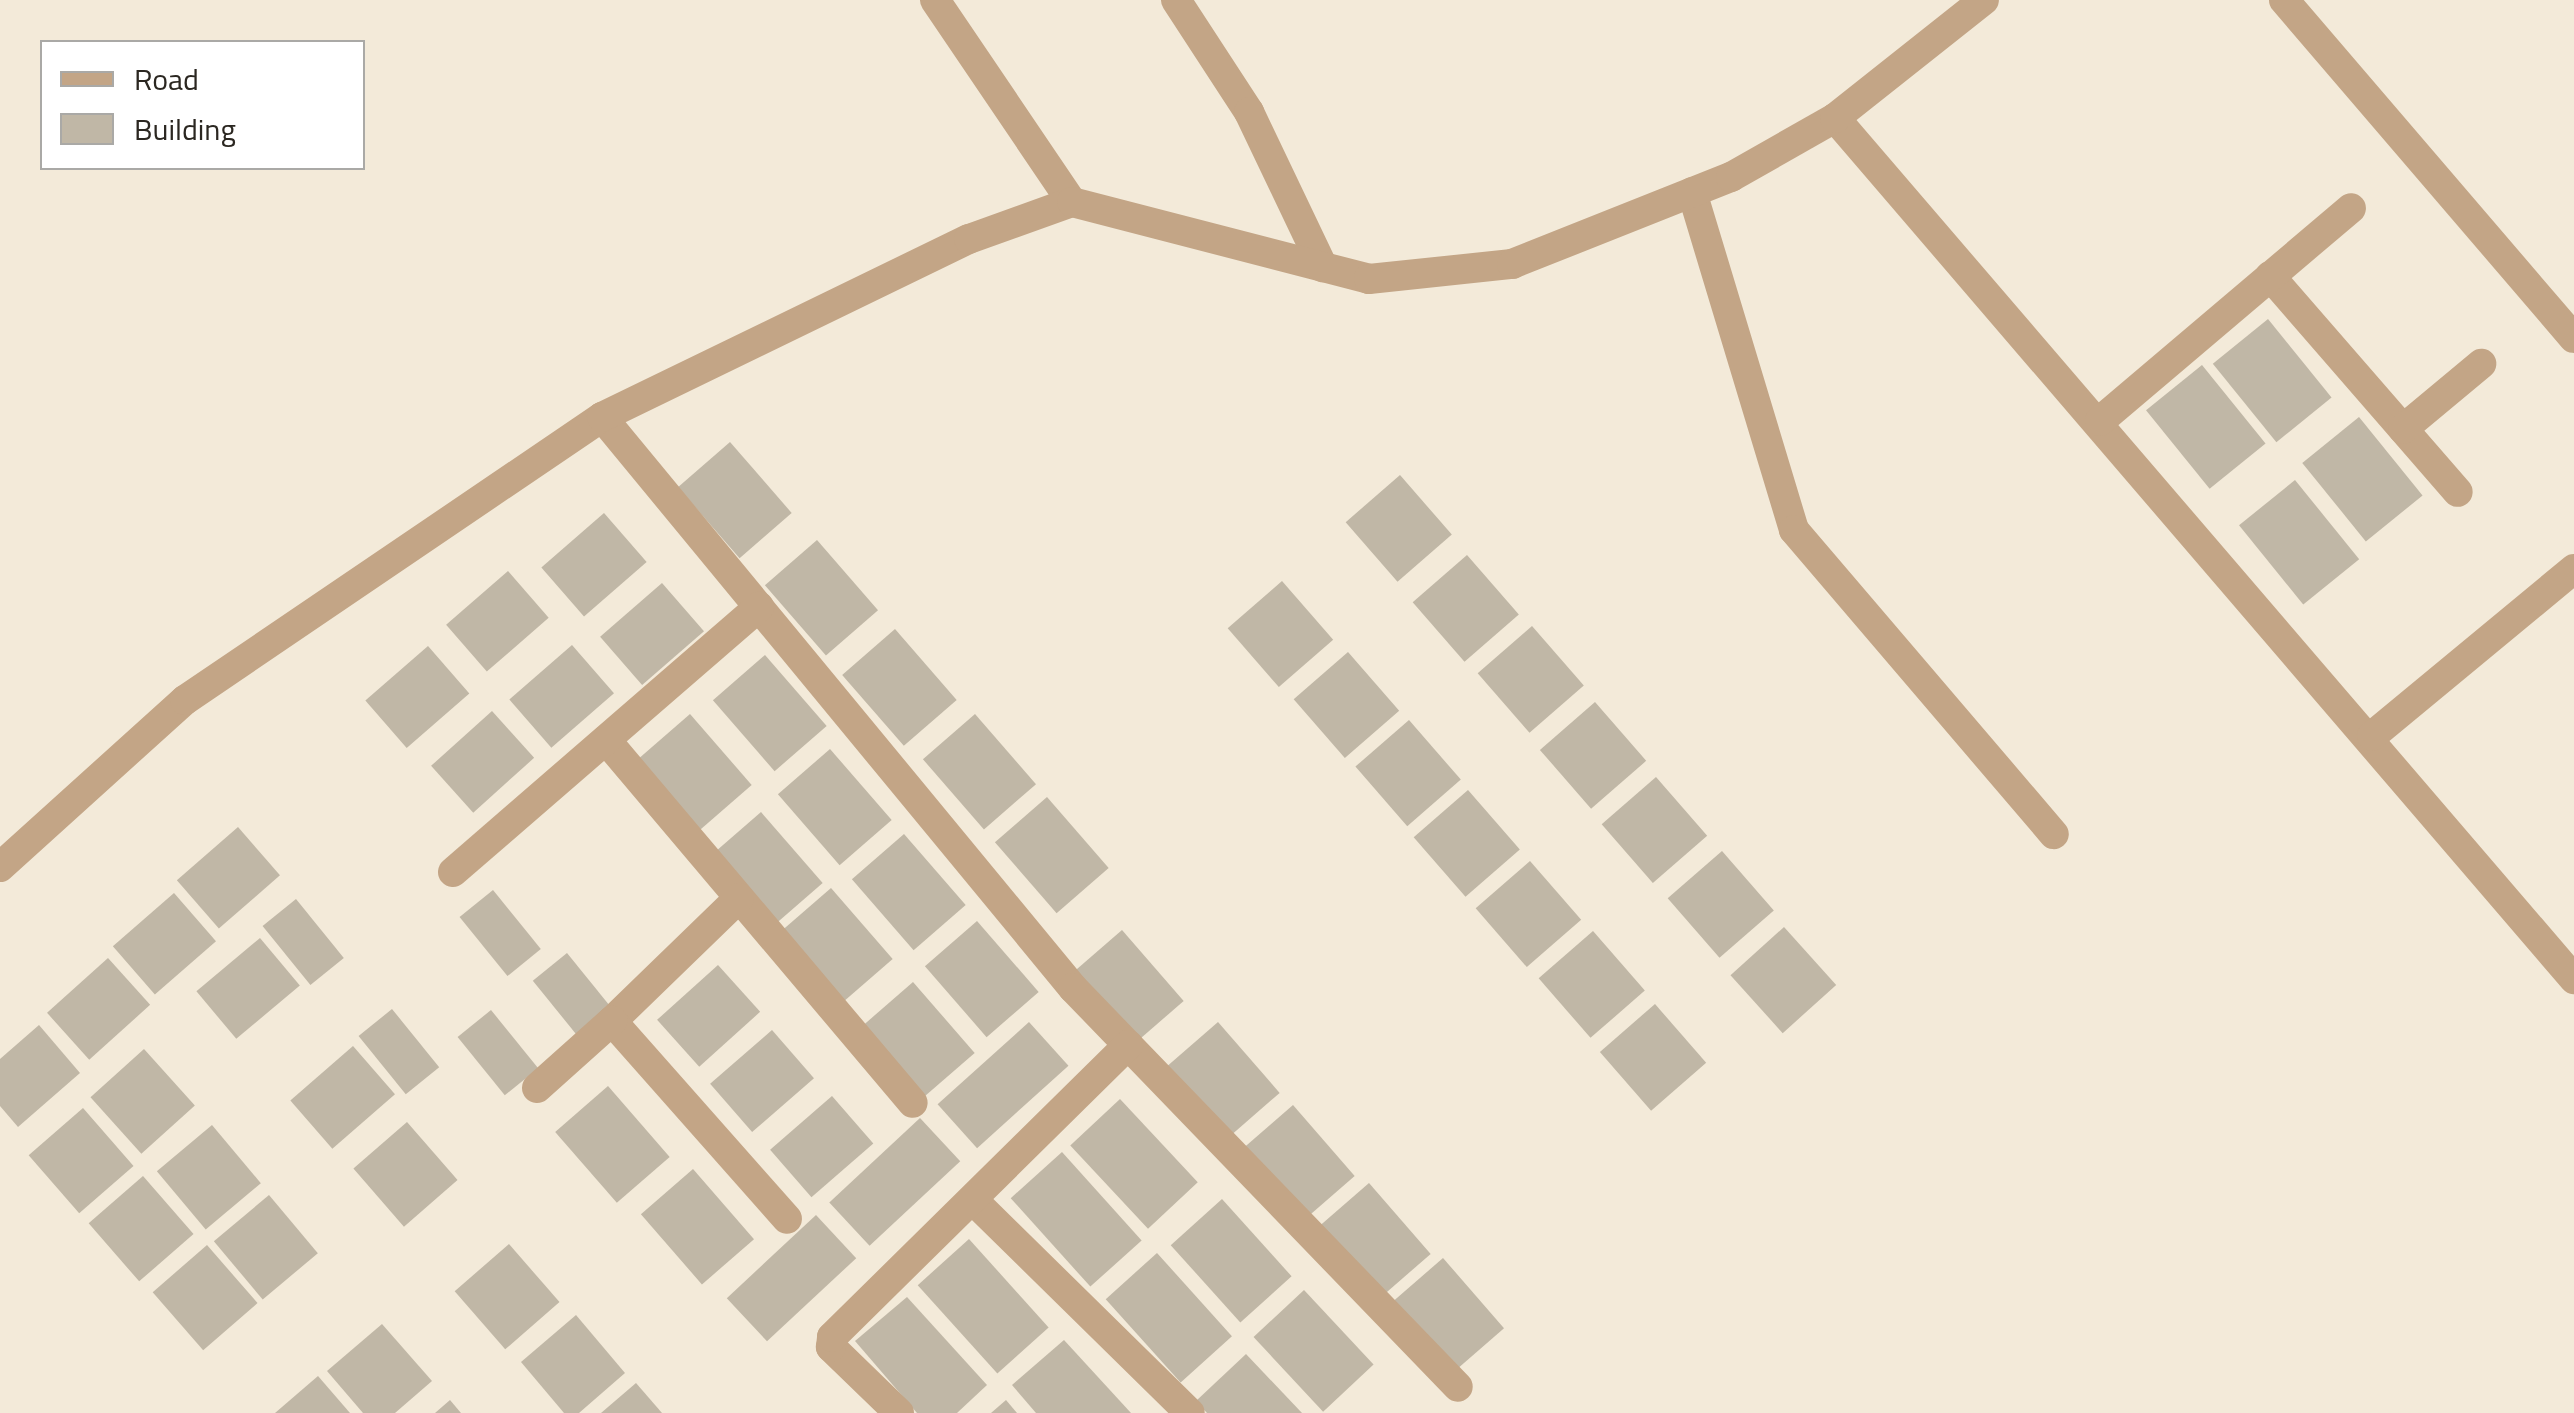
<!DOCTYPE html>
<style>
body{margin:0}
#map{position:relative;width:2574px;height:1413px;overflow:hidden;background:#f3ead9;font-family:"Titillium Web",sans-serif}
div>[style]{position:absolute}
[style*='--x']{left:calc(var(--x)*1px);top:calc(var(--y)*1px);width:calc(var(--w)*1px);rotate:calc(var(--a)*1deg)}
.building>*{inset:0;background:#c0b7a6;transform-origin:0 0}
.minor>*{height:30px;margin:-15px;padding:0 15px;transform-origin:15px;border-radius:15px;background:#c3a586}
span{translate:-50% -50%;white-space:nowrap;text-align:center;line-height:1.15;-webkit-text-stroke:8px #fff;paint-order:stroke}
.legend{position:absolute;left:40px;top:40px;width:325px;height:130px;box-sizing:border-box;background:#fff;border:2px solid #aaa9a6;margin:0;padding:12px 18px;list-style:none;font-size:30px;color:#2b2721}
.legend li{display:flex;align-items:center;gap:20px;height:50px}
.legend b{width:50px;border:2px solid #aaa9a6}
</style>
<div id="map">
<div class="building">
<div style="left:2268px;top:319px;width:101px;height:71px;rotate:51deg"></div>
<div style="left:2202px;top:365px;width:101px;height:72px;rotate:51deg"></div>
<div style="left:2359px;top:417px;width:101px;height:73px;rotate:51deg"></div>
<div style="left:730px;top:442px;width:94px;height:69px;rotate:49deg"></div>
<div style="left:1400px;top:475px;width:79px;height:72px;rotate:49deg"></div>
<div style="left:2295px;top:480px;width:102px;height:72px;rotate:51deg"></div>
<div style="left:604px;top:513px;width:65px;height:83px;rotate:49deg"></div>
<div style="left:817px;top:540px;width:93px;height:69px;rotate:49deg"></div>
<div style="left:1467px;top:555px;width:79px;height:72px;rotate:49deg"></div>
<div style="left:508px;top:571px;width:62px;height:82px;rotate:49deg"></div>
<div style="left:1282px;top:581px;width:78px;height:72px;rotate:49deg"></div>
<div style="left:662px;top:583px;width:64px;height:82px;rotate:49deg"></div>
<div style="left:1532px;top:626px;width:79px;height:72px;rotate:49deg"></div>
<div style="left:895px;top:629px;width:94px;height:70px;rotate:49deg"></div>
<div style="left:572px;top:645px;width:64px;height:83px;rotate:49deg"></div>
<div style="left:428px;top:646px;width:63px;height:83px;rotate:49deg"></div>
<div style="left:1348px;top:652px;width:78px;height:72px;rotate:49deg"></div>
<div style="left:765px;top:655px;width:94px;height:69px;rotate:49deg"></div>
<div style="left:1595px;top:702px;width:78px;height:73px;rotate:49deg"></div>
<div style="left:492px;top:711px;width:63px;height:82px;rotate:48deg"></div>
<div style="left:690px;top:714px;width:94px;height:69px;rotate:49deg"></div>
<div style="left:975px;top:714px;width:93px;height:69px;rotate:49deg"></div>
<div style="left:1409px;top:720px;width:79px;height:71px;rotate:49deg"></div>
<div style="left:830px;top:749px;width:94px;height:69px;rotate:49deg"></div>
<div style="left:1656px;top:777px;width:78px;height:72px;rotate:49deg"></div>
<div style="left:1468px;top:790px;width:79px;height:72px;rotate:49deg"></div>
<div style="left:1047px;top:797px;width:94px;height:69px;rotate:49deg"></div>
<div style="left:761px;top:812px;width:94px;height:69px;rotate:49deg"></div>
<div style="left:238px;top:827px;width:64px;height:81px;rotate:49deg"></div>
<div style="left:904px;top:834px;width:94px;height:69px;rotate:49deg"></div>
<div style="left:1722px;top:851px;width:79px;height:72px;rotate:49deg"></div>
<div style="left:1530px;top:861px;width:78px;height:72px;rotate:49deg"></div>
<div style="left:831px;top:888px;width:94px;height:68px;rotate:49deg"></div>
<div style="left:493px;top:890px;width:76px;height:43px;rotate:51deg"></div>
<div style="left:174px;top:893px;width:64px;height:81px;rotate:49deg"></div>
<div style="left:296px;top:899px;width:76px;height:43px;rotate:51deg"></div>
<div style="left:977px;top:921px;width:94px;height:69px;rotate:49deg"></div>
<div style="left:1784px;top:927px;width:78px;height:72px;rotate:48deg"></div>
<div style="left:1122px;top:930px;width:94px;height:68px;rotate:49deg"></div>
<div style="left:1593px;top:931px;width:79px;height:72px;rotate:49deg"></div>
<div style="left:260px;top:938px;width:62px;height:83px;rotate:50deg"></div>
<div style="left:567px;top:953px;width:75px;height:44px;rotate:51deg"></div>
<div style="left:108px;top:958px;width:63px;height:82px;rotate:48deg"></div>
<div style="left:718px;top:965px;width:63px;height:82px;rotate:48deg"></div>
<div style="left:913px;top:982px;width:94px;height:70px;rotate:49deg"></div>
<div style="left:1655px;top:1004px;width:78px;height:73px;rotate:49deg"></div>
<div style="left:392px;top:1009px;width:75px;height:43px;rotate:51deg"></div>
<div style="left:491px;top:1010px;width:75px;height:43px;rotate:51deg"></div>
<div style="left:1029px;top:1022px;width:59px;height:123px;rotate:48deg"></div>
<div style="left:1218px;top:1022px;width:94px;height:69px;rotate:49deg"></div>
<div style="clip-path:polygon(39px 1025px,80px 1073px,18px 1127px,0 1106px,0 1059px)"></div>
<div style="left:772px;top:1030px;width:64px;height:82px;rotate:49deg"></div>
<div style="left:353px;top:1046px;width:64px;height:83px;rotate:49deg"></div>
<div style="left:144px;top:1049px;width:76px;height:72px;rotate:48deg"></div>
<div style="left:608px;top:1086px;width:94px;height:70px;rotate:49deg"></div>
<div style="left:832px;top:1096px;width:63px;height:82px;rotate:49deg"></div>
<div style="left:1120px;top:1099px;width:114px;height:68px;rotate:47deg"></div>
<div style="left:1293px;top:1105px;width:94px;height:69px;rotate:49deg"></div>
<div style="left:83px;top:1108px;width:77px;height:72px;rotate:49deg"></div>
<div style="left:920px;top:1118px;width:59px;height:124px;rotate:47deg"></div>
<div style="left:407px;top:1122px;width:77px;height:71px;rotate:49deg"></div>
<div style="left:212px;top:1125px;width:76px;height:72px;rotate:50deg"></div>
<div style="left:1062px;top:1152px;width:119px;height:69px;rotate:48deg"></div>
<div style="left:693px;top:1169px;width:93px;height:69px;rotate:49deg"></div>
<div style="left:143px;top:1176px;width:77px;height:72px;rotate:49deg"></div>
<div style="left:1369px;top:1183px;width:94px;height:69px;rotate:49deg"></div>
<div style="left:269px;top:1195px;width:76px;height:72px;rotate:50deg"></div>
<div style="left:1222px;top:1199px;width:104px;height:69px;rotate:48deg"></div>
<div style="left:816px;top:1215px;width:59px;height:122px;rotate:47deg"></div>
<div style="left:969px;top:1239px;width:119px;height:69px;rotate:48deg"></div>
<div style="left:509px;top:1244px;width:77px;height:72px;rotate:49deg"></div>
<div style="left:207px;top:1245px;width:77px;height:72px;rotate:49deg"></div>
<div style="left:1157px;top:1253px;width:112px;height:69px;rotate:48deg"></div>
<div style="left:1443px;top:1258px;width:93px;height:69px;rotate:49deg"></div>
<div style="left:1304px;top:1290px;width:102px;height:69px;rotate:47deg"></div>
<div style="clip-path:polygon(907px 1297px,987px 1385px,957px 1413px,917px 1413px,855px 1341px)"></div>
<div style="clip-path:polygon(576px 1315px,625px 1373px,579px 1413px,564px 1413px,521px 1362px)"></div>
<div style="clip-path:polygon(382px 1324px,432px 1381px,395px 1413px,363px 1413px,327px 1371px)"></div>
<div style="clip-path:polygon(1064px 1340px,1131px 1413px,1036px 1413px,1012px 1385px)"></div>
<div style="clip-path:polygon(1246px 1354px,1302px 1413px,1207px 1413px,1196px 1401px)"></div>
<div style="clip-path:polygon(318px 1376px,350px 1413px,275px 1413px)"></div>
<div style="clip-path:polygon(636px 1383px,662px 1413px,601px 1413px)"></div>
<div style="clip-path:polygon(450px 1400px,461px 1413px,435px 1413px)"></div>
<div style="clip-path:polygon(1006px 1400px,1017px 1413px,991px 1413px)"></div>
</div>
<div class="minor">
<div style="--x:935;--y:0;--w:244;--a:55.9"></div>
<div style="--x:1176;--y:0;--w:134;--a:56.9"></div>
<div style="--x:1249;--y:112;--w:172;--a:64.5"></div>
<div style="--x:2284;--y:0;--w:445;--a:49.4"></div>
<div style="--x:1835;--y:118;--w:1135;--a:49.36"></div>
<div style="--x:1692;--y:192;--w:353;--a:73.2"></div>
<div style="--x:1794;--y:530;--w:400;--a:49.5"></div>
<div style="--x:2270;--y:276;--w:286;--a:49"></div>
<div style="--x:602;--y:417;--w:740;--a:50.48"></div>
<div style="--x:1073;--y:988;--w:554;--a:46.02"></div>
<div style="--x:2100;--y:421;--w:329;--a:-40.3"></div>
<div style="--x:2403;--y:429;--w:102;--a:-39.8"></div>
<div style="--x:2372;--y:736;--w:262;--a:-39.6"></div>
<div style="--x:606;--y:740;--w:475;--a:49.8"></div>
<div style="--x:0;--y:867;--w:249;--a:-42.1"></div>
<div style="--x:185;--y:700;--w:504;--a:-34.16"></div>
<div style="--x:602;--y:417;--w:408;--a:-25.9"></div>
<div style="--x:969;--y:239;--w:109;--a:-19.8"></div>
<div style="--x:1072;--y:202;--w:307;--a:14.5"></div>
<div style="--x:1369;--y:279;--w:144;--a:-6"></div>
<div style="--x:1512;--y:264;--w:236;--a:-21.7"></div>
<div style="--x:1731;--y:177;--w:120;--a:-29.6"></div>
<div style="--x:1835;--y:118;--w:190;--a:-38.4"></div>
<div style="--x:453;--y:872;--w:405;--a:-40.9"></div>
<div style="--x:739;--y:898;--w:177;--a:135.9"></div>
<div style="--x:612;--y:1021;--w:264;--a:48.5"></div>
<div style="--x:537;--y:1088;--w:101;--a:-41.8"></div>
<div style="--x:975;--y:1202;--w:301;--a:44.5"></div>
<div style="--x:899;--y:1413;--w:95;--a:-135.9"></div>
<div style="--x:831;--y:1347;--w:10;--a:-84"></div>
<div style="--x:832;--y:1337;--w:416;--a:-44.6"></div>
</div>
<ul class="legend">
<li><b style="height:12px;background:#c3a586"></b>Road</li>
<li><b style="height:28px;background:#c0b7a6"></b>Building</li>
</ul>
</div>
